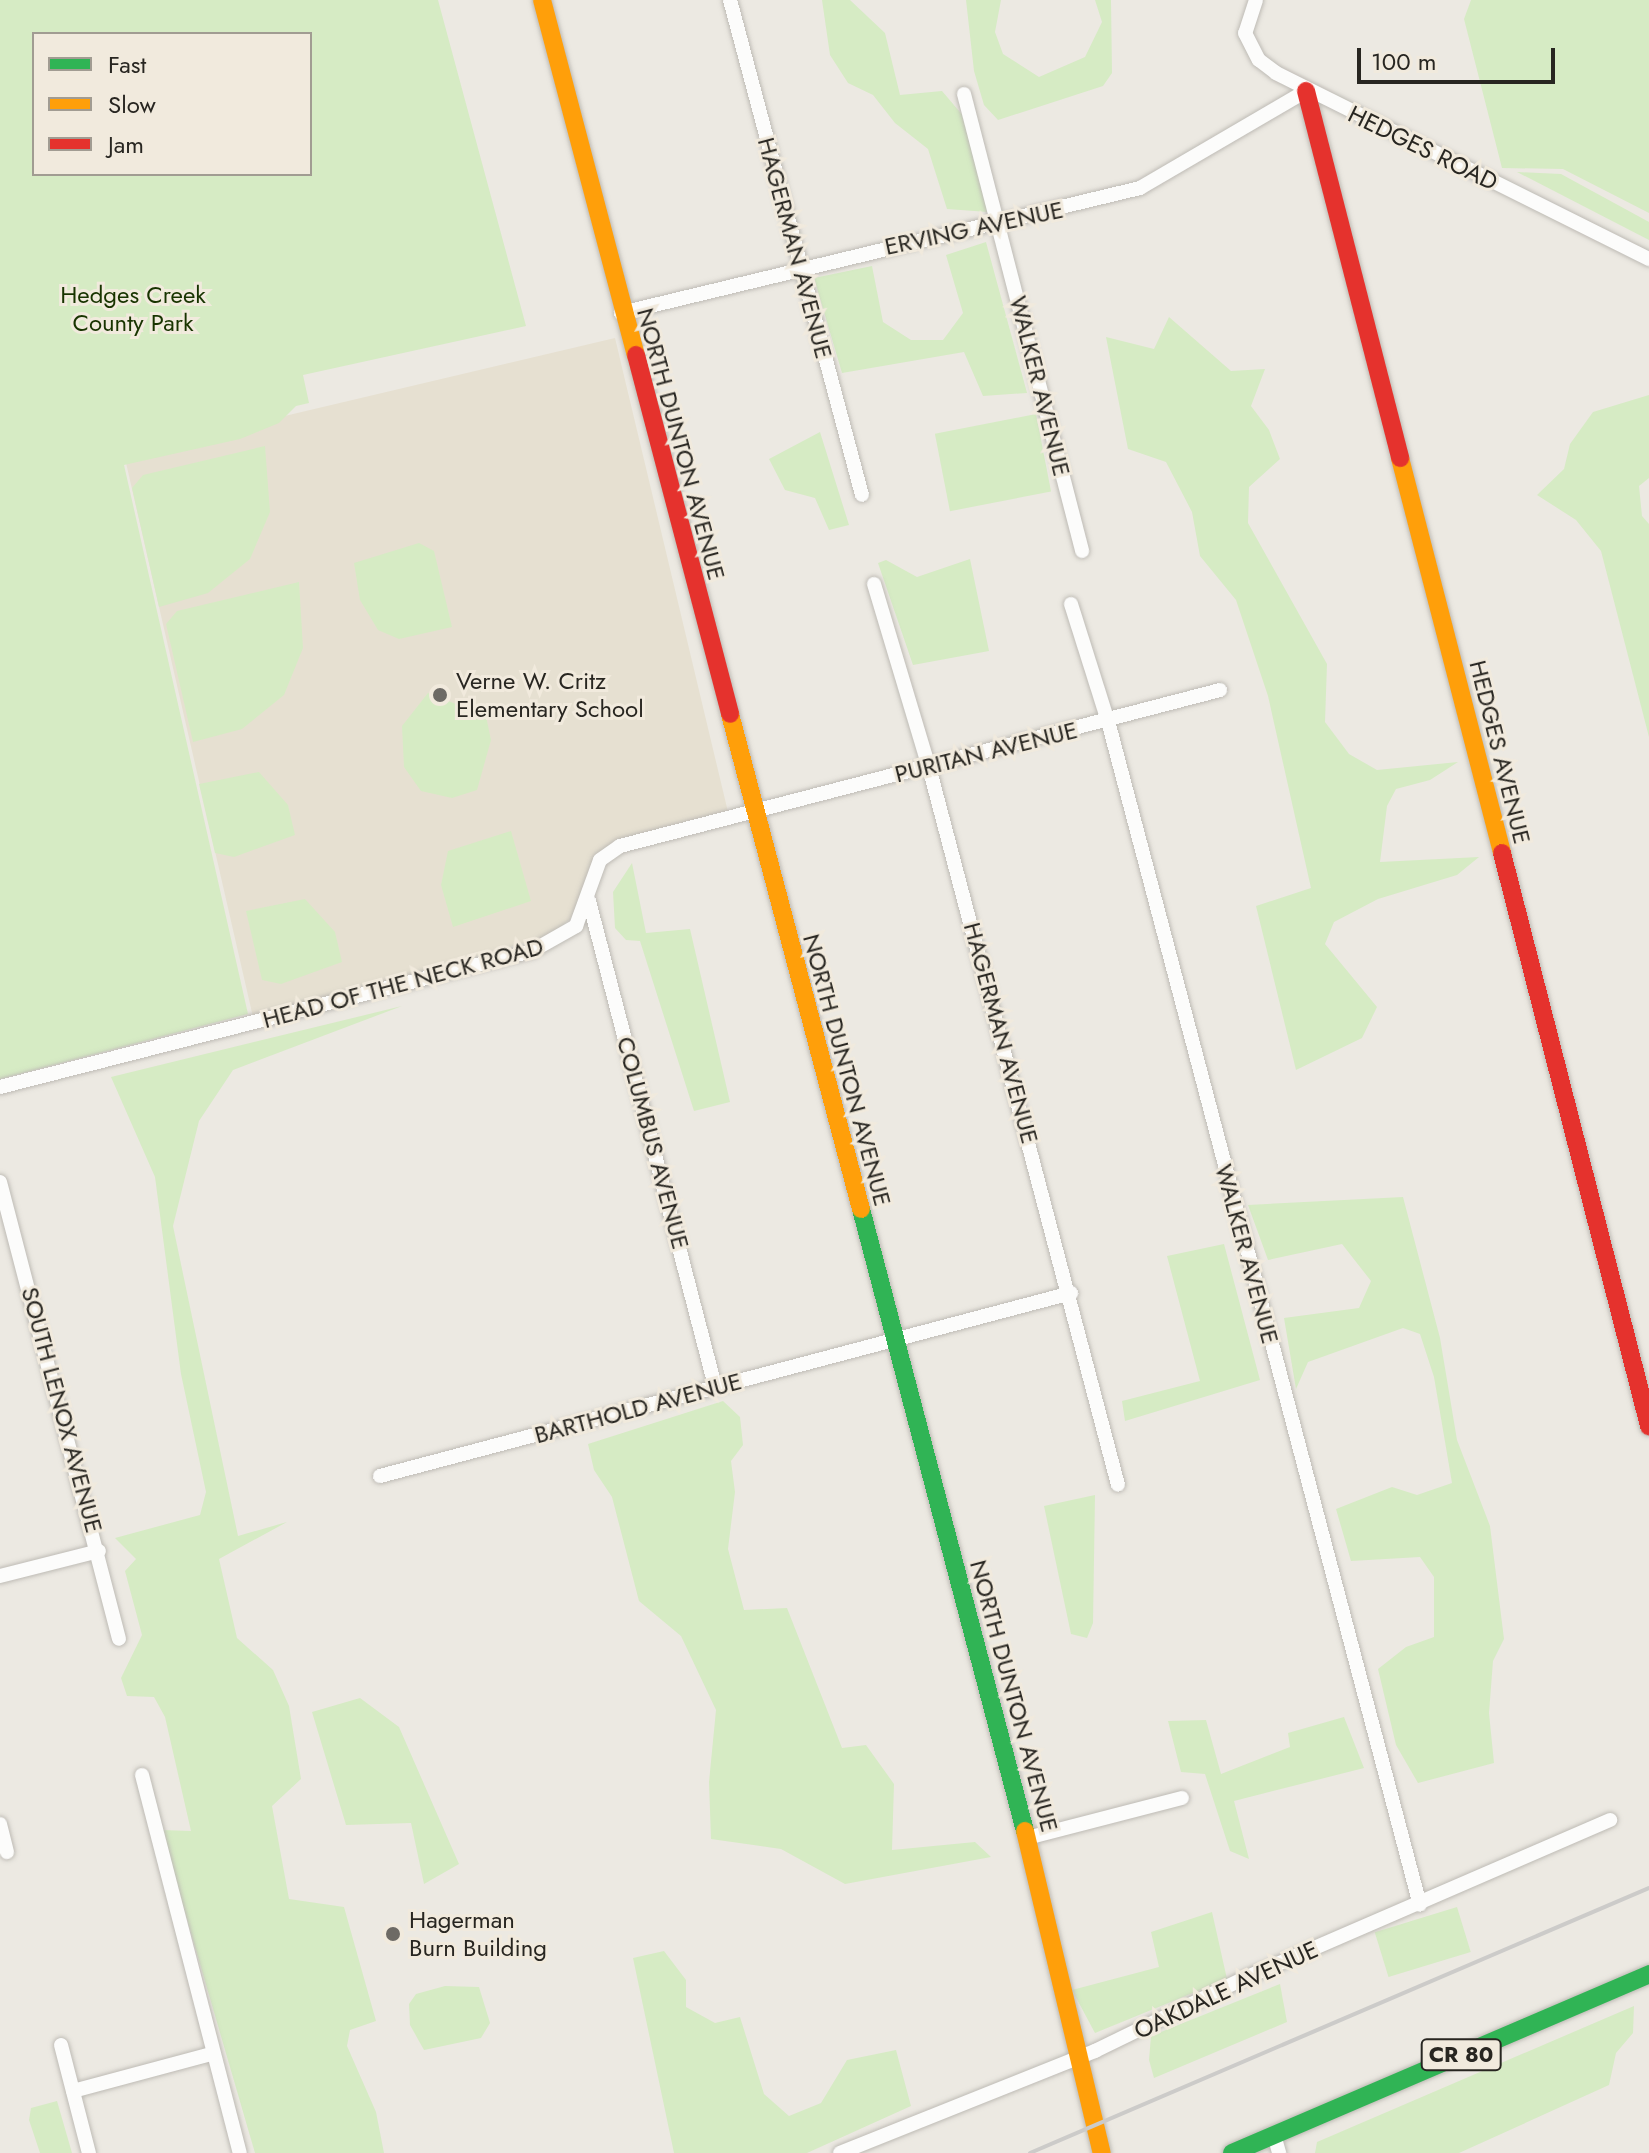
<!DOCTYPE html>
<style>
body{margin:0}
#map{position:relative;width:1649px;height:2153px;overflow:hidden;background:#ece9e2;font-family:Jost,sans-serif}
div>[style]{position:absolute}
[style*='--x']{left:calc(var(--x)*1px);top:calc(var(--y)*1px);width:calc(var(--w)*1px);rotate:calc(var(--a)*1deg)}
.built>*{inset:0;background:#e6e0d1}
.green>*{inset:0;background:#d6ebc4;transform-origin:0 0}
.roads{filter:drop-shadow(0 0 2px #bebbb5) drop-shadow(0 0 2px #bebbb5)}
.street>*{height:14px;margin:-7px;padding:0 7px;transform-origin:7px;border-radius:7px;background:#fcfcfb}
.fast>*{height:18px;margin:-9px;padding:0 9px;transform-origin:9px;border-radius:9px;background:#30b455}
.slow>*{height:18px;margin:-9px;padding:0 9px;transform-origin:9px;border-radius:9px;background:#ff9f0a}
.jam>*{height:18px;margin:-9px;padding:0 9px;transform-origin:9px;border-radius:9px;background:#e5322d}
.rail>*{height:4px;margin:-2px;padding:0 2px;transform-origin:2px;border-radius:2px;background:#cccbc9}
.dots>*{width:22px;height:22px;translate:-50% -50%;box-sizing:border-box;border:4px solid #f1eadd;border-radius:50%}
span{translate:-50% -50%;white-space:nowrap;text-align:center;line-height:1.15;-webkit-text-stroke:6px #f1eadd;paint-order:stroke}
.shield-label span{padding:2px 6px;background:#f1eadd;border:2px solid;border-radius:6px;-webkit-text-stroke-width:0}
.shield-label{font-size:22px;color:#282621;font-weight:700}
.street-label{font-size:24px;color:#282621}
.park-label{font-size:24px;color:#183400}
.poi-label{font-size:24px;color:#282621}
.left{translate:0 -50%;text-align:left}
.legend{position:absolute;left:32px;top:32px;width:280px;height:144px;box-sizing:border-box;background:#f1eadd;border:2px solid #a19c92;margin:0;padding:10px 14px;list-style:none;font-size:24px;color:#282621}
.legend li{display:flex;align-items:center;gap:16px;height:40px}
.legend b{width:40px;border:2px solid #a19c92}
.scale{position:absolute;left:1357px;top:48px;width:198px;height:36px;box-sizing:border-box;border:4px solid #282621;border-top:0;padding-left:10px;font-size:24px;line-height:28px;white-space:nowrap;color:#282621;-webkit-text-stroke:6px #f1eadd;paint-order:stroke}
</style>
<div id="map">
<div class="built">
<div style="clip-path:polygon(615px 338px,728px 812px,607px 848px,570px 919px,550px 936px,253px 1017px,124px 454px)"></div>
</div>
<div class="green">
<div style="clip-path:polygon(evenodd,0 0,438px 0,526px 326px,303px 375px,309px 403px,296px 406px,279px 423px,240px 439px,124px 465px,248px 1014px,0 1079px,0 0,310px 34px,310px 174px,34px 174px,34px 34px,310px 34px)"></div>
<div style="clip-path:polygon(822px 0,850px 0,885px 33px,900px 95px,942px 91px,965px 118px,988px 212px,947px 209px,928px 149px,895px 123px,873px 95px,848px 83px,830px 55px)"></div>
<div style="clip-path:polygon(966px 0,1001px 0,995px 32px,1003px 54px,1039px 77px,1085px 57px,1102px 22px,1095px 0,1111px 0,1112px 73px,1103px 86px,998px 120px,984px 105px,974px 71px)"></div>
<div style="clip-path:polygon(1471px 0,1649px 0,1649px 213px,1563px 169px,1502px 168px,1464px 19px)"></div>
<div style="clip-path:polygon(1517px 172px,1561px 174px,1649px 222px,1649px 240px)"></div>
<div style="clip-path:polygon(986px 242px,1027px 393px,983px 396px,964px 352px,842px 373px,814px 278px,872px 266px,883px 322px,911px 340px,943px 340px,963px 313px,946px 255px)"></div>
<div style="clip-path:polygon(1169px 317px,1231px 371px,1265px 369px,1251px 406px,1269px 430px,1280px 459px,1249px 487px,1248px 523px,1327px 664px,1325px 722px,1349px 754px,1377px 770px,1458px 762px,1430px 780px,1396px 789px,1387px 806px,1380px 862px,1479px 857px,1457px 875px,1378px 899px,1334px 922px,1325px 944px,1377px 1007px,1362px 1038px,1296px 1070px,1256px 906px,1311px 888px,1268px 696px,1236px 600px,1200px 556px,1192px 512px,1166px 462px,1128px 449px,1106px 337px,1154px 349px)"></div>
<div style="clip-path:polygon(1649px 395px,1649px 478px,1639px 486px,1642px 516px,1649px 524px,1649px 737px,1601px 551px,1576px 520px,1537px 495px,1564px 469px,1570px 444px,1593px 412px)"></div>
<div style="left:1036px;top:414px;width:79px;height:103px;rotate:79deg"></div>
<div style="clip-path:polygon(820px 432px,849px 525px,829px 530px,815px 498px,785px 490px,769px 459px)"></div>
<div style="clip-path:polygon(265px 446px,270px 512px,250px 559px,208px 593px,159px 607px,132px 488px,143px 475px)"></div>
<div style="clip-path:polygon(419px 543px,434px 551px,452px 627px,399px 639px,378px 630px,360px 600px,354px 563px)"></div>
<div style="clip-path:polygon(970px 559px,989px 651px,913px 665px,878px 563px,886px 560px,917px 577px)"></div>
<div style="clip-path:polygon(299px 582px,303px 648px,284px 695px,242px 729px,193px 742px,166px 624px,177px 611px)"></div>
<div style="clip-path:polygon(428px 693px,486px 716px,491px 740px,477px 790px,452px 798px,421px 791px,404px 767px,402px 726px)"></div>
<div style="clip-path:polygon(259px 772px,288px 805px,295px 835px,234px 857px,215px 853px,199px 784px)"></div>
<div style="clip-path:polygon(511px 831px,531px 901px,453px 927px,441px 885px,448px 851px)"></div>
<div style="clip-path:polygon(632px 863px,646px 933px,690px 929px,730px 1102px,694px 1111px,640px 941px,626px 940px,615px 928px,613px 892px)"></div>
<div style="clip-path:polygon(305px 899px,335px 932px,342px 962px,281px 984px,262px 980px,246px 911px)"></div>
<div style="clip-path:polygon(402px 1006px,233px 1070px,199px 1121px,173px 1226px,238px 1536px,287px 1522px,219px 1559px,237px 1638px,273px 1670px,289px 1706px,301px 1779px,272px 1806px,289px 1899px,344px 1907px,376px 2021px,350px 2030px,347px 2046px,376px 2112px,384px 2153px,255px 2153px,161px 1830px,191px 1831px,165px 1717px,154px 1697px,127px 1696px,121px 1678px,142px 1635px,125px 1571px,136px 1559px,115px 1538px,200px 1515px,206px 1492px,181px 1374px,155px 1177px,111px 1077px)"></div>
<div style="clip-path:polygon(1403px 1197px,1440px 1338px,1457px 1440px,1490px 1526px,1504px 1639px,1493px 1661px,1489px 1713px,1494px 1763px,1418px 1783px,1396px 1745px,1378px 1669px,1406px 1647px,1434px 1637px,1434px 1577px,1420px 1557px,1351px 1561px,1336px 1509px,1392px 1487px,1417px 1495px,1452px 1483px,1434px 1377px,1420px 1334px,1403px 1328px,1308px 1362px,1296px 1389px,1284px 1318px,1359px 1308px,1371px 1281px,1342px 1244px,1268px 1260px,1248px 1205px)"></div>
<div style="clip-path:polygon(1224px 1244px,1260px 1380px,1125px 1421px,1122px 1401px,1200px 1381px,1167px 1256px)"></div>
<div style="clip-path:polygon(723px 1401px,740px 1417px,743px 1445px,731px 1461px,735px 1492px,728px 1549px,744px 1610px,787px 1608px,842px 1748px,866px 1745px,894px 1784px,892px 1850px,975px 1842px,991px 1857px,845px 1884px,781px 1849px,711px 1839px,709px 1782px,716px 1710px,681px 1636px,639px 1601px,612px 1497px,594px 1470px,588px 1444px)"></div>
<div style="clip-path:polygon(1095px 1495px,1093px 1623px,1087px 1638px,1071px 1634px,1044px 1506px)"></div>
<div style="clip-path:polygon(360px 1698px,399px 1727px,459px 1864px,424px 1884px,411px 1823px,346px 1825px,312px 1712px)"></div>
<div style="clip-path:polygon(1344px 1717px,1364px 1768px,1234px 1801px,1249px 1859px,1230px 1851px,1205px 1774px,1181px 1772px,1168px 1721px,1206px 1720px,1221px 1774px,1290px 1747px,1288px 1733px)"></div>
<div style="left:1457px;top:1907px;width:47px;height:86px;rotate:73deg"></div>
<div style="clip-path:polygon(1212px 1912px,1227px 1979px,1095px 2033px,1072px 1990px,1159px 1967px,1151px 1932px)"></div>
<div style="clip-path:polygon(664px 1951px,686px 1980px,686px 2007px,715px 2023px,740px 2017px,764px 2094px,789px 2116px,821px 2103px,847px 2060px,896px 2050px,911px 2106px,807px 2153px,674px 2153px,633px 1958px)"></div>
<div style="clip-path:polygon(1280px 1984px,1287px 2022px,1154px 2078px,1149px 2060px,1151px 2036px)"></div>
<div style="clip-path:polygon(445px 1986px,479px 1987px,490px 2023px,481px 2038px,424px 2050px,410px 2025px,409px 2004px,416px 1994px)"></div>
<div style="clip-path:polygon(1634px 2006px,1633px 2033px,1616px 2053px,1609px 2085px,1459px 2153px,1315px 2153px,1317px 2142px)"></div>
<div style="clip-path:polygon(57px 2101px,72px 2153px,40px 2153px,29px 2120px,31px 2108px)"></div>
</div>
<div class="roads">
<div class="street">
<div style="--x:730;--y:0;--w:512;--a:75.07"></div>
<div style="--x:1256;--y:0;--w:35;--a:108"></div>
<div style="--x:1245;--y:33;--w:30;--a:63"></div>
<div style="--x:1259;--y:60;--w:21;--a:37"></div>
<div style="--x:1276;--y:73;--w:417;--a:26.5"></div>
<div style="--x:964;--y:94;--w:472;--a:75.5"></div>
<div style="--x:621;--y:313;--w:534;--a:-13.54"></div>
<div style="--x:1140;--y:188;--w:192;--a:-30.3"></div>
<div style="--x:874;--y:584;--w:191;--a:73.3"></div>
<div style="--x:929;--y:767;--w:742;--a:75.25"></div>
<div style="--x:1071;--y:604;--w:123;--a:72.5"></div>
<div style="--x:1108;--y:721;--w:1224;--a:75.24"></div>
<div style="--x:589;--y:901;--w:501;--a:75.44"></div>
<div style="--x:0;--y:1087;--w:549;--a:-14.34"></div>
<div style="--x:532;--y:951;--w:51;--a:-29.6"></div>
<div style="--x:576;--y:926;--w:70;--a:-70"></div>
<div style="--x:600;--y:860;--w:24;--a:-35"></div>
<div style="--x:620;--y:846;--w:620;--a:-14.57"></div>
<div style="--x:0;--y:1182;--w:472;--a:75.4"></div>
<div style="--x:380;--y:1476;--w:715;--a:-14.83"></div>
<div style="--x:0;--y:1576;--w:102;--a:-14.2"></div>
<div style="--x:142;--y:1775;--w:390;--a:75.5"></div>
<div style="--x:0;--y:1824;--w:29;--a:76"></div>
<div style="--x:1027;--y:1838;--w:160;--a:-14.5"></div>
<div style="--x:61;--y:2045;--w:112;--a:75.5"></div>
<div style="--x:73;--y:2091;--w:143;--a:-15"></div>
<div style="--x:1274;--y:2135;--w:19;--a:74"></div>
<div style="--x:840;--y:2153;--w:275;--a:-21.8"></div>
<div style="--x:1095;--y:2051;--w:167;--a:-26"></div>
<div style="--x:1245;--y:1978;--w:398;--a:-23.4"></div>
</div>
<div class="fast">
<div style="--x:861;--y:1209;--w:643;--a:75.23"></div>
<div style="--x:1232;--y:2153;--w:454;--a:-23.2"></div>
</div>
<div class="slow">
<div style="--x:542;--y:0;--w:367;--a:75.2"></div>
<div style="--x:1400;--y:458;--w:408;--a:75.5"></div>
<div style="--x:730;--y:714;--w:512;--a:75.18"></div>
<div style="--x:1025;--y:1831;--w:331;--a:76.6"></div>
</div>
<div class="jam">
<div style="--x:1306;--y:91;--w:379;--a:75.6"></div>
<div style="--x:636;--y:355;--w:371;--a:75.3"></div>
<div style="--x:1502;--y:853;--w:592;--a:75.61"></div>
</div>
</div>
<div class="rail">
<div style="--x:1030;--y:2153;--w:673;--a:-23.18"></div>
</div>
<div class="dots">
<div style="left:440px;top:695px;background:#6d6a65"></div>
<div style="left:393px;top:1934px;background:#6d6a65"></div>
</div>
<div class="shield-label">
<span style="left:1461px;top:2055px">CR 80</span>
</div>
<div class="street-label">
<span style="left:1423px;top:148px;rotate:26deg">HEDGES ROAD</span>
<span style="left:974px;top:228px;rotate:-12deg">ERVING AVENUE</span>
<span style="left:795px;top:248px;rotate:75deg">HAGERMAN AVENUE</span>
<span style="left:1040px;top:386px;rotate:76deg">WALKER AVENUE</span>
<span style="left:681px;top:444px;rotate:75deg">NORTH DUNTON AVENUE</span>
<span style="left:986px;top:752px;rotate:-14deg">PURITAN AVENUE</span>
<span style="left:1500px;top:752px;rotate:76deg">HEDGES AVENUE</span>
<span style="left:403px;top:983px;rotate:-15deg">HEAD OF THE NECK ROAD</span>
<span style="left:1001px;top:1033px;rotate:75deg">HAGERMAN AVENUE</span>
<span style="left:847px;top:1070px;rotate:75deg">NORTH DUNTON AVENUE</span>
<span style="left:653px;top:1143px;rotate:75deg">COLUMBUS AVENUE</span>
<span style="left:1247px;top:1254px;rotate:75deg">WALKER AVENUE</span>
<span style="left:638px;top:1408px;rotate:-15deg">BARTHOLD AVENUE</span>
<span style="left:62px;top:1410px;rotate:75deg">SOUTH LENOX AVENUE</span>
<span style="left:1014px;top:1696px;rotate:75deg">NORTH DUNTON AVENUE</span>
<span style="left:1226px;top:1990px;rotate:-25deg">OAKDALE AVENUE</span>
</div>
<div class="park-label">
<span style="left:133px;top:309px">Hedges Creek<br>County Park</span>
</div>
<div class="poi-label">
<span class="left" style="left:456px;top:695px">Verne W. Critz<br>Elementary School</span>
<span class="left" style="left:409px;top:1934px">Hagerman<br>Burn Building</span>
</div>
<ul class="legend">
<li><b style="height:10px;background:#30b455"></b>Fast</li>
<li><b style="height:10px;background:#ff9f0a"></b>Slow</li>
<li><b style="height:10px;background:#e5322d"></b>Jam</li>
</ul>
<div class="scale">100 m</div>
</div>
